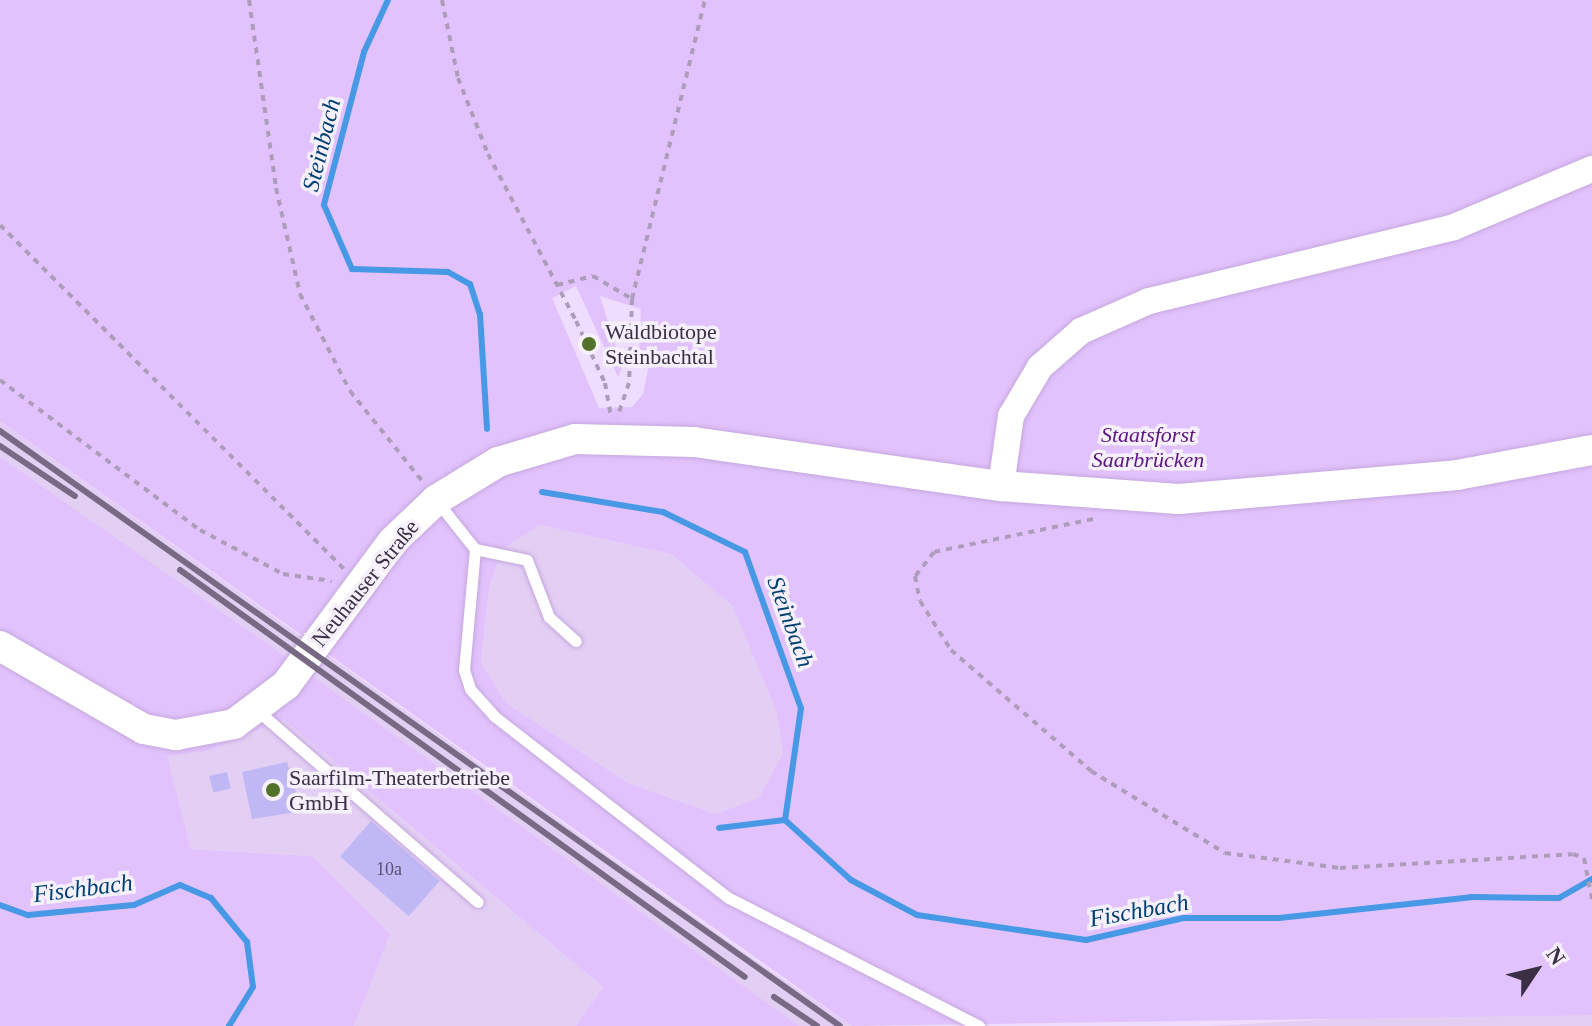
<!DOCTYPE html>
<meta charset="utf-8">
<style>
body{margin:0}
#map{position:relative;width:1592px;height:1026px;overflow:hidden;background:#efddff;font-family:Georgia,serif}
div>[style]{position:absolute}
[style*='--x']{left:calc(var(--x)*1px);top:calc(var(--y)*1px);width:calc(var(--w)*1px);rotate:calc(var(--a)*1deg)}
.built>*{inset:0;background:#e3cff4}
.green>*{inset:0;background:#e2c2fc}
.stream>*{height:6px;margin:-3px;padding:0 3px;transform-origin:3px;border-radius:3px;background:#4798e5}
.building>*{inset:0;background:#bfb8f4;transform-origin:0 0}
.path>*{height:4px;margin-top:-2px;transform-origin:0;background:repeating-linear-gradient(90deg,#ad9dba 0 6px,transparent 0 12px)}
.roads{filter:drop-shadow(0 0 2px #c5a8dd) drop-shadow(0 0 2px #c5a8dd)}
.service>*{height:11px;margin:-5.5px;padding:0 5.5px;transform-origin:5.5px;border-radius:5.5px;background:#fff}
.tertiary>*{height:26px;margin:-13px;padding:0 13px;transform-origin:13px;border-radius:13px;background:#fff}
.secondary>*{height:30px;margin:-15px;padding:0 15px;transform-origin:15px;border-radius:15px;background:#fff}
.rail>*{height:6px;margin:-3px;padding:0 3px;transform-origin:3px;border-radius:3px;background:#786a84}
.dots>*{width:22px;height:22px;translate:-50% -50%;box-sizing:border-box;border:4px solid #f6f0fb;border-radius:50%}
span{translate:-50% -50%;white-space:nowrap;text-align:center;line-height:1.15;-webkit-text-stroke:7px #f6f0fb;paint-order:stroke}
.number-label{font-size:18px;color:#5c5171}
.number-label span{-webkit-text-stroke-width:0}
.poi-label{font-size:22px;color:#3b2f45}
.left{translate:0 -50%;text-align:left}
.park-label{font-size:22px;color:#5b1482;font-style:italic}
.street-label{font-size:22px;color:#3b2f45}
.water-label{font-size:24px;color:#004071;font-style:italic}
.north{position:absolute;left:1496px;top:930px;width:80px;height:80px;-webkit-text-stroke:6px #f6f0fb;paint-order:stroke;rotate:55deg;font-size:22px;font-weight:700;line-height:32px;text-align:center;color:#3b2f45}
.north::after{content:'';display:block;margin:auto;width:28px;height:36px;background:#3b2f45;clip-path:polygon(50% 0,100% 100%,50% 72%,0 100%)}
</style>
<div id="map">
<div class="built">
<div style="clip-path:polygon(0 421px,743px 952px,852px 1026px,799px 1026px,560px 858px,0 457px)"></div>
<div style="clip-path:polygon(540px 525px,671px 554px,734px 606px,776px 711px,783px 753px,759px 799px,716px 814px,628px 783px,506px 703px,481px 664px,489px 588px,502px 549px)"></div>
<div style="clip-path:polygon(283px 719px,603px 987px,576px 1026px,354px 1026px,390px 934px,312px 856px,191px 849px,166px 755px,211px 750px)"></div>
<div style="clip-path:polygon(1471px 1011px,1592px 1015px,1592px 1026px,1209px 1026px)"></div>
</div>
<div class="green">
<div style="clip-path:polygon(evenodd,0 0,1592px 0,1592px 1015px,852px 1026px,0 421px,0 0,576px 286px,618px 377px,622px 367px,600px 296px,641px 309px,639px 349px,651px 353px,643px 394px,632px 407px,599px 408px,552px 298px,576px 286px,0 0,540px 525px,671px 554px,733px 606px,776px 711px,783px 753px,759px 798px,716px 814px,628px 783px,506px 703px,481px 663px,489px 588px,502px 549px,540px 525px)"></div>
<div style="clip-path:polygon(0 457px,259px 638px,799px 1026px,576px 1026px,603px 987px,283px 719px,211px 750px,167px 756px,191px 849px,312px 856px,390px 934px,354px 1026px,0 1026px)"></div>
</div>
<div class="stream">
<div style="--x:388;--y:0;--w:57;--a:114.8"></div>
<div style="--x:364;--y:52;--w:158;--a:104.7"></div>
<div style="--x:324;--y:205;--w:70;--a:66.4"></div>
<div style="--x:352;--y:269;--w:96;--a:1.8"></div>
<div style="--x:448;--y:272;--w:25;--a:29"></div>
<div style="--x:470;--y:284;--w:32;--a:72"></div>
<div style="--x:480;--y:314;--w:115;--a:86.5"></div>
<div style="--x:542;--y:492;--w:123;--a:9.4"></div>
<div style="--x:663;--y:512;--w:91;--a:26"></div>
<div style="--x:745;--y:552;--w:166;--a:70.3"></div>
<div style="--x:801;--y:708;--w:113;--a:98.1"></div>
<div style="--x:719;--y:828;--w:66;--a:-6.9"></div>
<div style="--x:785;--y:820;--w:89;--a:42.3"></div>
<div style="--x:851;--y:880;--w:75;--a:27.9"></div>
<div style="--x:917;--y:915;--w:171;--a:8.4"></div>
<div style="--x:1086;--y:940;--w:100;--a:-12.7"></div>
<div style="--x:1184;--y:918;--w:95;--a:0"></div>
<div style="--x:1279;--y:918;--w:193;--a:-6.2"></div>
<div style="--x:1471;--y:897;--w:88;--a:0.7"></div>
<div style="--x:1559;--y:898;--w:38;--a:-30"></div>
<div style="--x:0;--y:905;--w:30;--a:20"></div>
<div style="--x:28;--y:915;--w:106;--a:-5.4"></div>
<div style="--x:134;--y:905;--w:50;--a:-23.5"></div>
<div style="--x:180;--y:885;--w:34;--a:23"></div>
<div style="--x:211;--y:898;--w:57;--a:50.7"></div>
<div style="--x:247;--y:942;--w:45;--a:82.4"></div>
<div style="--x:253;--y:987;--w:46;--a:121.6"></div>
</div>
<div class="building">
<div style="clip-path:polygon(287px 762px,302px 811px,252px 819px,242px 772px)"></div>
<div style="left:227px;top:772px;width:17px;height:18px;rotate:77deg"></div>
<div style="left:371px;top:821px;width:91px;height:47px;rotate:41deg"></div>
</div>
<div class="path">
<div style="--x:249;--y:0;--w:190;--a:81.8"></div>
<div style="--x:276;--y:188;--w:109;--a:77.2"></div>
<div style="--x:300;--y:294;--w:109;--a:62.7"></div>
<div style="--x:350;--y:391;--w:117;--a:51.3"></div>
<div style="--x:442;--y:0;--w:80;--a:78.4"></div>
<div style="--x:458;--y:78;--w:82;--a:68.5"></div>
<div style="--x:488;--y:154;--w:189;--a:62.2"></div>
<div style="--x:576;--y:321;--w:68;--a:64.9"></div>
<div style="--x:605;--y:383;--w:35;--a:80"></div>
<div style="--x:0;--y:225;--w:486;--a:45"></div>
<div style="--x:557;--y:285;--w:37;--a:-14"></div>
<div style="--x:593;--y:276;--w:45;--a:30.5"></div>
<div style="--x:632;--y:299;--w:84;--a:92"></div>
<div style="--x:629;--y:383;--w:36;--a:109"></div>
<div style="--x:632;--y:299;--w:308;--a:-76.3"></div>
<div style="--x:0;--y:380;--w:250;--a:36.9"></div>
<div style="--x:200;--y:530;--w:94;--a:27.9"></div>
<div style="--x:283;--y:574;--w:49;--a:8.1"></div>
<div style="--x:1093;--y:519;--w:162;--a:168.3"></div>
<div style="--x:934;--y:552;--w:31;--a:128"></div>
<div style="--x:915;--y:576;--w:25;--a:79"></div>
<div style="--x:920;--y:601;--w:58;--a:57.7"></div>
<div style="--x:951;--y:650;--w:185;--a:40.8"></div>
<div style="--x:1091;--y:771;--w:157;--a:31.5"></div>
<div style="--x:1225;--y:853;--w:116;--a:7.4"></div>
<div style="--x:1340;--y:868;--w:233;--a:-3.4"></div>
<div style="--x:1573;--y:854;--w:12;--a:20"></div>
<div style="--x:1584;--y:858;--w:42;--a:79"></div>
</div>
<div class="roads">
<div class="service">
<div style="--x:436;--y:500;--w:63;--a:51.5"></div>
<div style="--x:475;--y:549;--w:121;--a:95.2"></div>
<div style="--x:464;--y:670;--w:20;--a:72"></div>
<div style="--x:470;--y:689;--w:36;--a:48"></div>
<div style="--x:494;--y:716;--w:297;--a:37.8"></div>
<div style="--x:729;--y:898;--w:281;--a:27.1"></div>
<div style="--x:475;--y:549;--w:53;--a:11.9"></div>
<div style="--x:527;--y:560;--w:61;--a:68.9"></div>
<div style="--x:549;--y:617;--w:36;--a:42"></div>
<div style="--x:258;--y:711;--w:291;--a:41"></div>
</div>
<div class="tertiary">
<div style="--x:1001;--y:486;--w:71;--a:-81.9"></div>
<div style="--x:1011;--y:416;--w:57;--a:-59.4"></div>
<div style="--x:1040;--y:367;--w:55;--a:-41.3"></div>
<div style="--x:1081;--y:331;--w:74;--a:-23.8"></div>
<div style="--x:1149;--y:301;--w:314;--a:-13.6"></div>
<div style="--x:1454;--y:227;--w:150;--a:-22.8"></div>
</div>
<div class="secondary">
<div style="--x:0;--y:646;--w:166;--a:30"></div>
<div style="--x:144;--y:729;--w:33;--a:11"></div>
<div style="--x:176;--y:735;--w:59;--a:-10.7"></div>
<div style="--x:234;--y:724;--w:65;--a:-36.9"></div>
<div style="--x:286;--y:685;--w:179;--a:-53.4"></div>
<div style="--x:393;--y:541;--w:59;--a:-43.6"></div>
<div style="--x:436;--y:500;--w:73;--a:-31.5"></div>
<div style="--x:498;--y:462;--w:80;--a:-16.6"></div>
<div style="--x:575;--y:439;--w:119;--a:1.4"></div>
<div style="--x:694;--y:442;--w:310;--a:8.2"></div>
<div style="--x:1001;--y:486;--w:178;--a:4.2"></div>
<div style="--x:1179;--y:499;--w:279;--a:-4.9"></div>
<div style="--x:1457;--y:475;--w:137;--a:-10.5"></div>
</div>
</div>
<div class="rail">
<div style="--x:0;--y:431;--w:1029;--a:35.31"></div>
<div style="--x:0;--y:446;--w:90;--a:33.7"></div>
<div style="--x:180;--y:570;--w:696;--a:35.77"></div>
<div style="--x:774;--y:997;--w:52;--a:34"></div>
</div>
<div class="dots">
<div style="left:589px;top:344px;background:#527229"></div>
<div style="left:273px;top:790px;background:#527229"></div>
</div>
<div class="number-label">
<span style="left:389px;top:869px">10a</span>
</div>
<div class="poi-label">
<span class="left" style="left:605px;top:344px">Waldbiotope<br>Steinbachtal</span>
<span class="left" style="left:289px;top:790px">Saarfilm-Theaterbetriebe<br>GmbH</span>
</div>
<div class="park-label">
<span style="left:1148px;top:447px">Staatsforst<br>Saarbrücken</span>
</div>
<div class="street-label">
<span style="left:365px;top:583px;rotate:-51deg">Neuhauser Straße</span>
</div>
<div class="water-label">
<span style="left:322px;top:145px;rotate:-76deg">Steinbach</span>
<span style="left:790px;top:622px;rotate:70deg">Steinbach</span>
<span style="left:83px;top:889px;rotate:-7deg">Fischbach</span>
<span style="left:1139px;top:911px;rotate:-10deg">Fischbach</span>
</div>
<div class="north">N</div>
</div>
